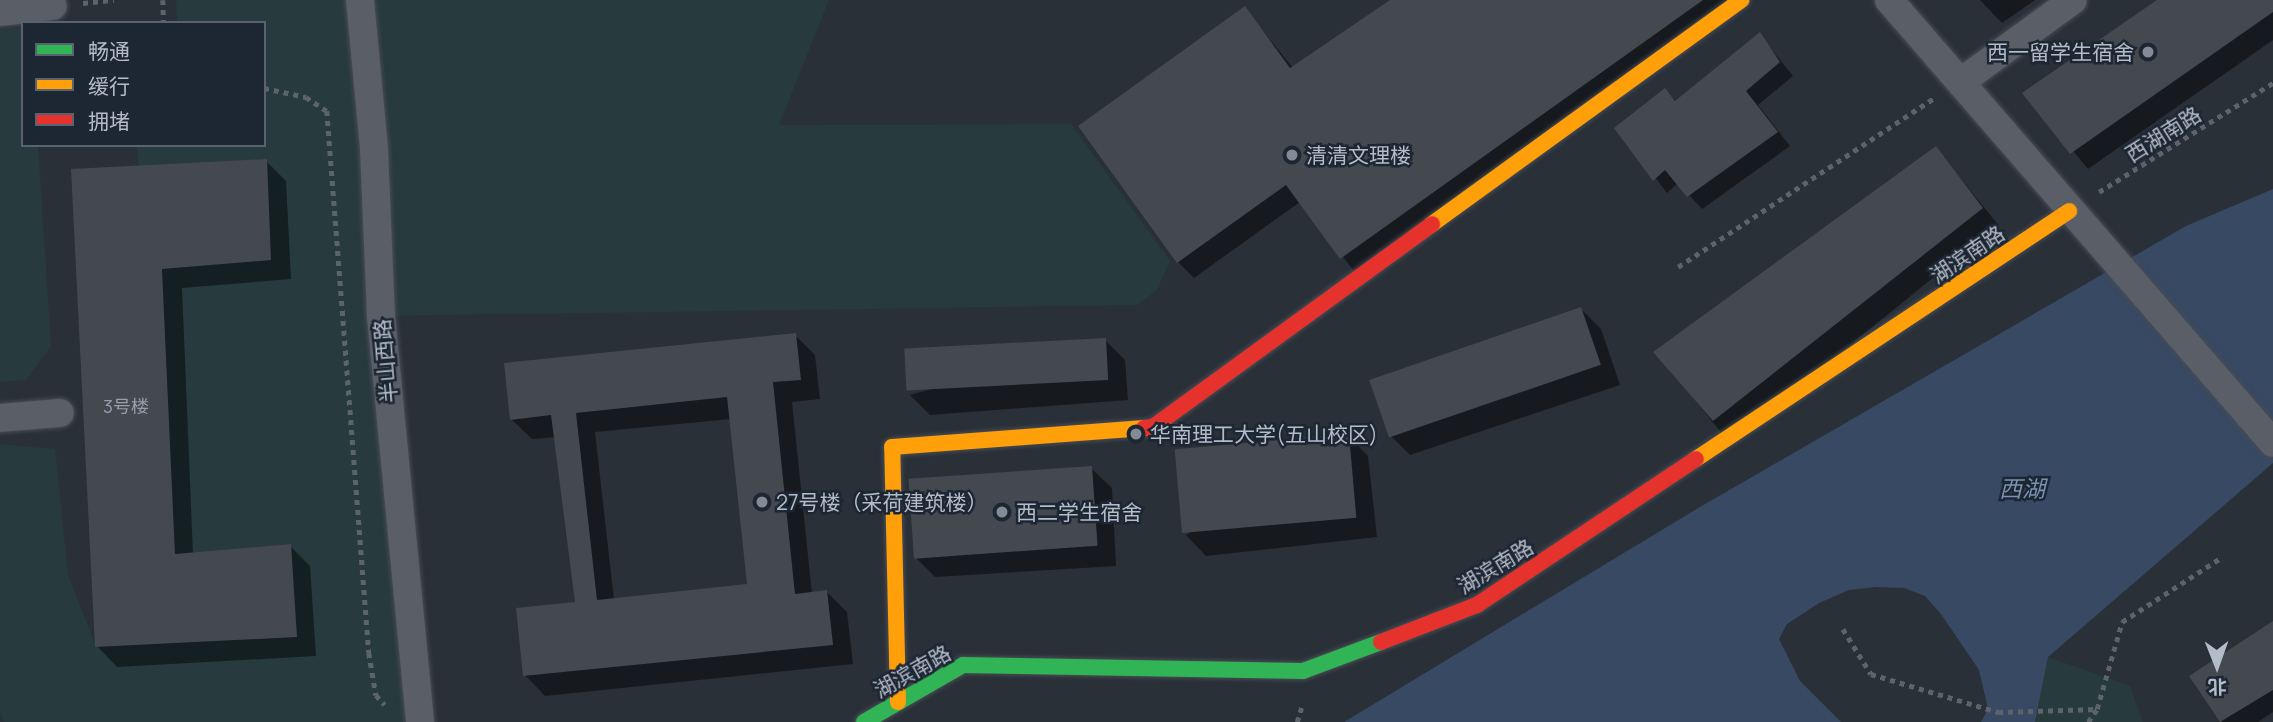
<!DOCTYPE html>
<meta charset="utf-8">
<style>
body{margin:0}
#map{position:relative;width:2273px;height:722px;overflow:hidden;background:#2a3038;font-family:Manrope,"Noto Sans SC",sans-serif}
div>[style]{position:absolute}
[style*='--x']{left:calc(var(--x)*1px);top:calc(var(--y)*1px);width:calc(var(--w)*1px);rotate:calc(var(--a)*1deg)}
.green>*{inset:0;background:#273a3e}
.water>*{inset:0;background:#384963}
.shadow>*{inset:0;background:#0007;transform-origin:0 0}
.building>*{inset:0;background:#444950;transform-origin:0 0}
.path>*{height:4.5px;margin-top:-2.25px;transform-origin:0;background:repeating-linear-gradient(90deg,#5d636a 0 5px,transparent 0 10px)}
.roads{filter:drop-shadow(0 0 2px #484c53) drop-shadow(0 0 2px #484c53)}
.street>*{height:28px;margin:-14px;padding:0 14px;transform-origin:14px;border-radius:14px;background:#5a5e66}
.fast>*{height:16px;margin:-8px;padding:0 8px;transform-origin:8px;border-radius:8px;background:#30b455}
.slow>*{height:16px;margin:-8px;padding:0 8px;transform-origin:8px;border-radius:8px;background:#ff9f0a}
.jam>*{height:16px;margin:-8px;padding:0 8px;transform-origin:8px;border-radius:8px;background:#e5322d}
.dots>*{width:19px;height:19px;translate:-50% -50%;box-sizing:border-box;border:4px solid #1d2633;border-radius:50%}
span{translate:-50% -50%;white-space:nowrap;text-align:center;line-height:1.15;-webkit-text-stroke:5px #1d2633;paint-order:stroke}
.number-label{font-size:18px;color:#989fab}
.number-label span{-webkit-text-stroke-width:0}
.poi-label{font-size:21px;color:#b4bcc9}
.right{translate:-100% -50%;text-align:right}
.left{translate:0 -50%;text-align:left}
.street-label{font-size:21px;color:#b4bcc9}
.water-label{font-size:23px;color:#7c92b1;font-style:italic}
.legend{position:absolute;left:21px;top:21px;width:245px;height:126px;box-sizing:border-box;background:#1d2633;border:2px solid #59626f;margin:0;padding:9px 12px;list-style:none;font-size:21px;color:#b4bcc9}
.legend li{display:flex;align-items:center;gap:14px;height:35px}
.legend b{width:35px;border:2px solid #59626f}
.north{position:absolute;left:2182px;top:631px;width:70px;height:70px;-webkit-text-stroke:5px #1d2633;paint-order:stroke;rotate:179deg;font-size:19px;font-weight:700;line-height:28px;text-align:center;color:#b4bcc9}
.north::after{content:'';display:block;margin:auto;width:24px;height:32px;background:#b4bcc9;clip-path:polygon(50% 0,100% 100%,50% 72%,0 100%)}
</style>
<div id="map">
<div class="green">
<div style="clip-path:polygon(176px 0,829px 0,779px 125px,1071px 124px,1170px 261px,1157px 290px,1137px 305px,381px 316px,420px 722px,4px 722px,0 712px,0 444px,55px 449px,68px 575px,96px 647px,296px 637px,290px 544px,175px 554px,162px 269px,271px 259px,266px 159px,139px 171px,137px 145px,264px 145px,264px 23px,177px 23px)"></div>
<div style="clip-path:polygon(23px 28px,23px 145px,38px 145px,51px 346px,26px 380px,0 382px,0 30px)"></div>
<div style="clip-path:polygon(2048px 657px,2130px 686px,2143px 722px,2035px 722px)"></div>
</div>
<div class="water">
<div style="clip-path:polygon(2273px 189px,2273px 463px,2048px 657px,2035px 722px,1981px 722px,1988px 709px,1979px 670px,1941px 614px,1925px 596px,1904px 588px,1876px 587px,1849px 590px,1819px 603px,1787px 624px,1779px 639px,1800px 681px,1841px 722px,1344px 722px,1700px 507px,2186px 226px)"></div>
</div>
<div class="shadow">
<div style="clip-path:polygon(1393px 0,1732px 0,1357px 275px,1300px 202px,1194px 278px,1178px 262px,1245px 9px,1293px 68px)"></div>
<div style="clip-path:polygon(1980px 0,2035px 0,2002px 23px)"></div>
<div style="clip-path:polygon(2160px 0,2273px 0,2273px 40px,2088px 169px,2025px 93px)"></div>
<div style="clip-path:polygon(1760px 35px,1793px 76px,1758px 105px,1790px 146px,1702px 209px,1678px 183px,1667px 193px,1617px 128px,1665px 90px,1677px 102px)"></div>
<div style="left:1936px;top:148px;width:99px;height:346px;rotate:51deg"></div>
<div style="clip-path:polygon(266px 161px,286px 181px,291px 279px,182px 288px,193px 554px,290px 546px,310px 566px,316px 656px,117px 667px,97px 646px,73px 171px)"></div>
<div style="clip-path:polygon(1581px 309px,1601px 329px,1620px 385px,1410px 455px,1390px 435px)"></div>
<div style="clip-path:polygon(evenodd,795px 335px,815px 355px,820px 399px,792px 402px,812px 594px,827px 592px,847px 612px,853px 664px,545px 696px,525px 675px,577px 604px,556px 437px,532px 439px,511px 419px,795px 335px,731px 419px,749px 586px,614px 600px,595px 432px,731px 419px)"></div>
<div style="clip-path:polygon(1105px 340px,1125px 360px,1128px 400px,930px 415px,910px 395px)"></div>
<div style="clip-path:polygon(1348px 436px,1368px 456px,1377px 537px,1206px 556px,1186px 535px)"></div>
<div style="clip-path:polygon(1091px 468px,1112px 488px,1116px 566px,935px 577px,915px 557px)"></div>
<div style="clip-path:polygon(2273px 623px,2273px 712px,2258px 722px,2222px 722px,2192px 677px)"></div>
</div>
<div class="building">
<div style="clip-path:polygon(1390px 0,1703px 0,1340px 259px,1286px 185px,1177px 263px,1078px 126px,1245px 6px,1290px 68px)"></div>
<div style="clip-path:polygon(2157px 0,2273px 0,2273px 12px,2070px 154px,2022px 93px)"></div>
<div style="clip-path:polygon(1760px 32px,1780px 62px,1746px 91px,1778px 132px,1687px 197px,1665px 170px,1653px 181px,1614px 128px,1665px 88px,1675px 101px)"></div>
<div style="clip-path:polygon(1936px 146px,1983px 208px,1713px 421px,1653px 352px)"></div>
<div style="clip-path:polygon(267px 159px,271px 260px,162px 269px,175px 554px,291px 544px,297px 637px,95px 647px,71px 169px)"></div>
<div style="left:1581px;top:307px;width:61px;height:224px;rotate:71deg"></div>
<div style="clip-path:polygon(evenodd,796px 333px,801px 380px,773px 382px,795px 594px,827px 590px,833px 645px,523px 676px,516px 608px,575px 602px,551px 415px,510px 420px,504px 363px,796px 333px,727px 397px,747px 584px,597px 600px,576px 413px,727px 397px)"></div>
<div style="left:1106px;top:338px;width:42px;height:202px;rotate:87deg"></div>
<div style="left:1349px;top:434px;width:84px;height:175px;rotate:85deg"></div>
<div style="left:1092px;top:466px;width:80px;height:184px;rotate:86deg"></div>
<div style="clip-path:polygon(2273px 621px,2273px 690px,2220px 722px,2189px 676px)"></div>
</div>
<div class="path">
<div style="--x:163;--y:0;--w:23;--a:88"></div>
<div style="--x:83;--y:3;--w:31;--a:-6"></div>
<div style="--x:264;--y:88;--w:43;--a:12.1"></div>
<div style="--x:306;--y:97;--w:25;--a:34"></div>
<div style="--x:327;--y:111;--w:544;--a:85.57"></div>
<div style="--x:369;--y:653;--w:43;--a:80.5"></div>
<div style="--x:376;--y:695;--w:13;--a:48"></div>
<div style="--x:2099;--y:192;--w:205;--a:-32.1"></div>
<div style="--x:1678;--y:267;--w:307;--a:-33.4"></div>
<div style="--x:1843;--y:629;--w:53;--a:58.1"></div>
<div style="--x:1871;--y:674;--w:133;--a:16.7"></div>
<div style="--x:1998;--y:712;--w:99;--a:-1.7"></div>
<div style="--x:1297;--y:722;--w:17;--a:-73"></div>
<div style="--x:2088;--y:722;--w:16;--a:-55"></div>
<div style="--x:2097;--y:709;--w:91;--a:-74"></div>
<div style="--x:2122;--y:622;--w:116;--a:-33"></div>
</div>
<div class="roads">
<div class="street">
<div style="--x:360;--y:0;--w:150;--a:84.6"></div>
<div style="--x:374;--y:149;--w:167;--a:87.6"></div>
<div style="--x:381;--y:316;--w:408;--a:84.5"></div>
<div style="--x:1889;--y:0;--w:586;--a:49.08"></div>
<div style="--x:0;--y:12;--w:53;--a:-6.5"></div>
<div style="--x:1962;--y:81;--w:137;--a:-36.1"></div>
<div style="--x:0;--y:418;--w:60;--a:-4.8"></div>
</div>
<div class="fast">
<div style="--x:864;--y:722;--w:114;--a:-29.9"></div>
<div style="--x:963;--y:665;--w:340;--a:1"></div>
<div style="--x:1303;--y:671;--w:83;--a:-20.4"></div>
</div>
<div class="slow">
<div style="--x:1432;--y:224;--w:382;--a:-35.9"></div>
<div style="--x:1696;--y:459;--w:448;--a:-33.6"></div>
<div style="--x:898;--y:702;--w:255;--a:-91.3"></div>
<div style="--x:892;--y:447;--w:253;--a:-4.3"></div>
</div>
<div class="jam">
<div style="--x:1144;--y:428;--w:9;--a:-6"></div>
<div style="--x:1153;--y:427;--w:345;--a:-36"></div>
<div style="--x:1381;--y:642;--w:103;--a:-21.1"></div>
<div style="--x:1477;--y:605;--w:263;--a:-33.7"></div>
</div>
</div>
<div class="dots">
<div style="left:2148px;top:52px;background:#848b96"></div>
<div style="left:1292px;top:155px;background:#848b96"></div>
<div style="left:1136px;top:434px;background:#848b96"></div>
<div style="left:762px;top:502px;background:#848b96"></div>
<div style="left:1002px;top:512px;background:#848b96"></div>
</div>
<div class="number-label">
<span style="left:126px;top:406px">3号楼</span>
</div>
<div class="poi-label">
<span class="right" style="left:2134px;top:52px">西一留学生宿舍</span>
<span class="left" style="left:1306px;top:155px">清清文理楼</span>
<span class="left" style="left:1150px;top:434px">华南理工大学(五山校区)</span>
<span class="left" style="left:776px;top:502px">27号楼（采荷建筑楼）</span>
<span class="left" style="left:1016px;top:512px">西二学生宿舍</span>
</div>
<div class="street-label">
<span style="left:2163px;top:134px;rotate:-32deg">西湖南路</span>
<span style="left:1967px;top:254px;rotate:-34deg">湖滨南路</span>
<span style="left:385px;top:361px;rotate:-95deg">半山西路</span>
<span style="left:1495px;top:566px;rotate:-31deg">湖滨南路</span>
<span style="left:912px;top:671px;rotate:-29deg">湖滨南路</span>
</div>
<div class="water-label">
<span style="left:2022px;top:488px">西湖</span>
</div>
<ul class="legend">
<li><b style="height:9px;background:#30b455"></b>畅通</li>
<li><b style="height:9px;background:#ff9f0a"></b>缓行</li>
<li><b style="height:9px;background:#e5322d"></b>拥堵</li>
</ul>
<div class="north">北</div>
</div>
